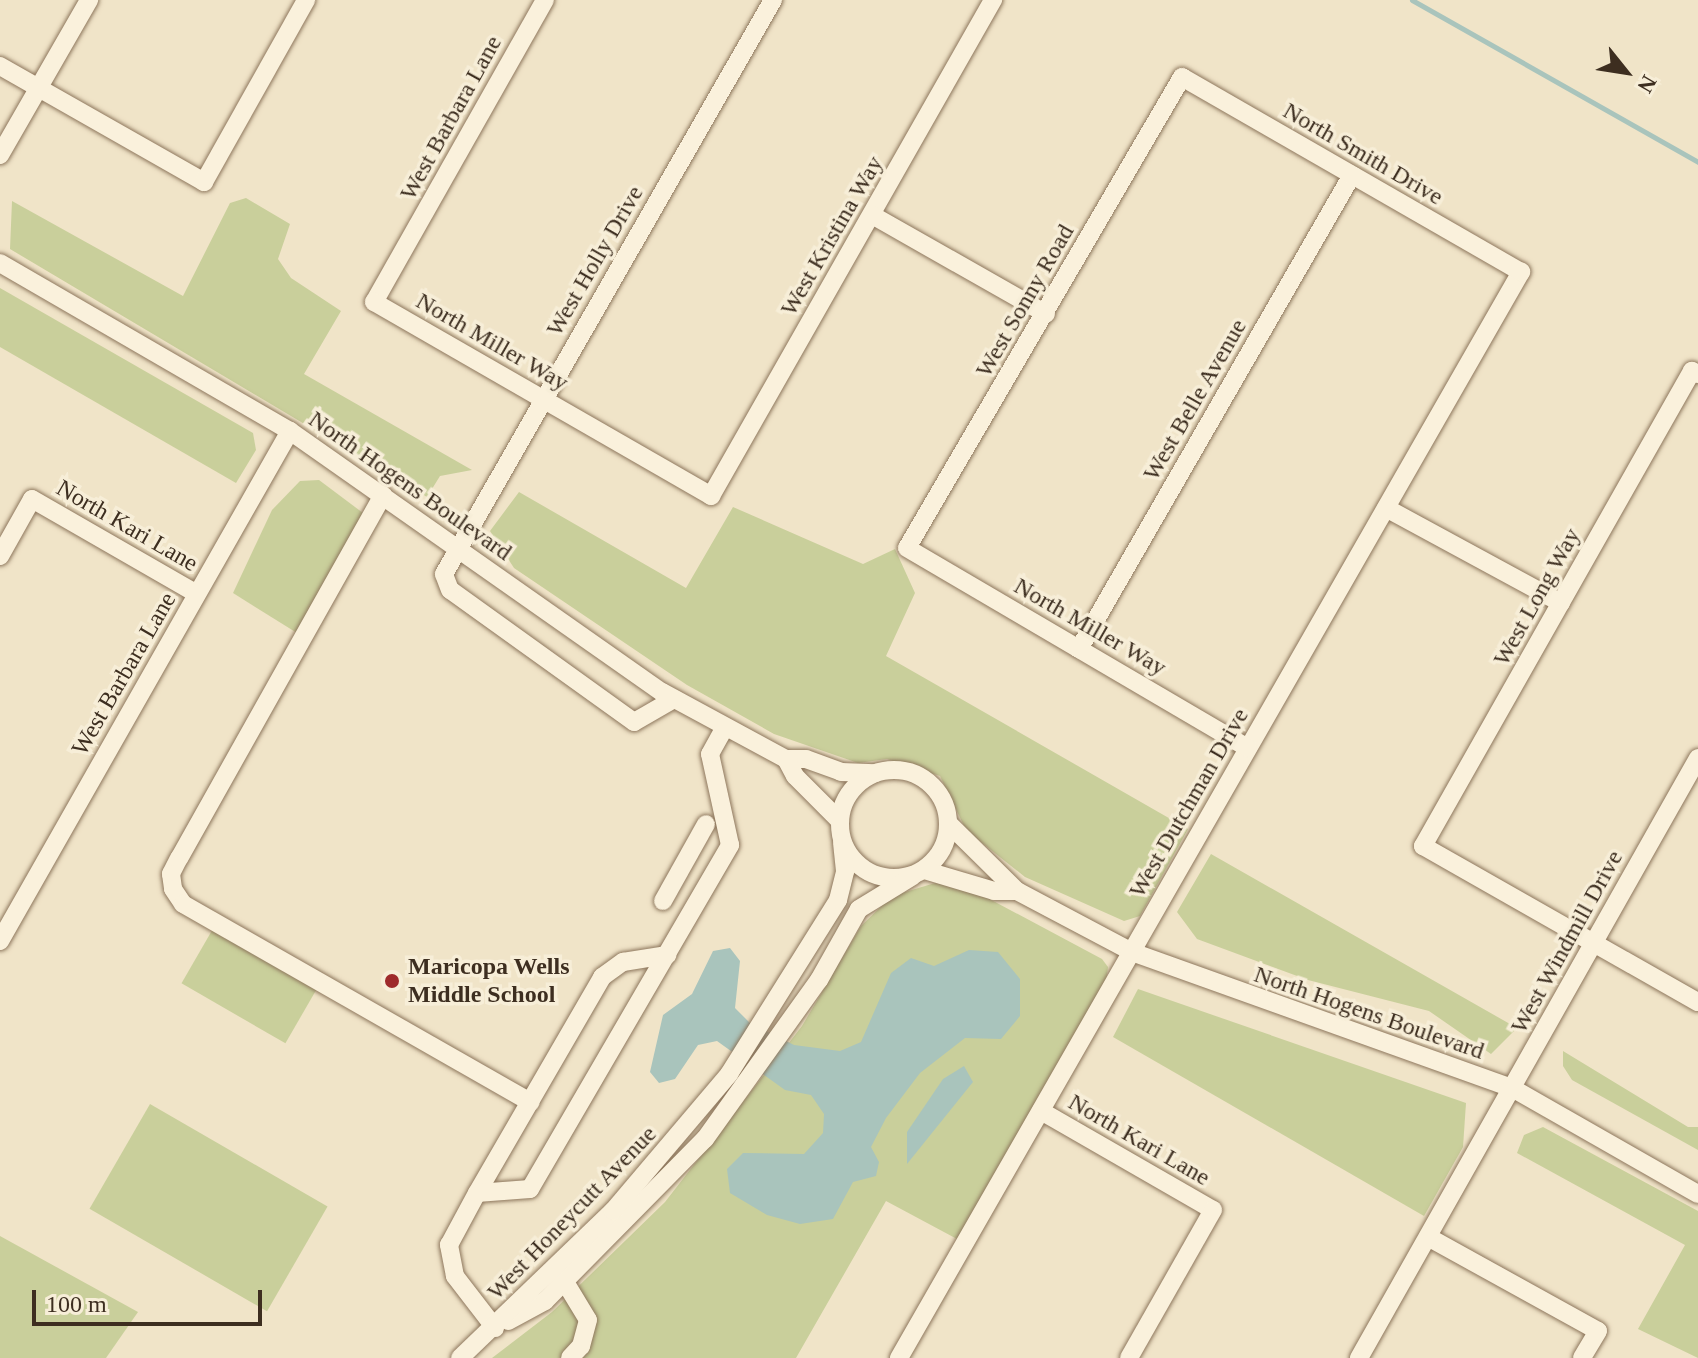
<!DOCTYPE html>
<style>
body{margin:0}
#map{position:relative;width:1698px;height:1358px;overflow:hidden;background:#f0e4c8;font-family:"Times New Roman",serif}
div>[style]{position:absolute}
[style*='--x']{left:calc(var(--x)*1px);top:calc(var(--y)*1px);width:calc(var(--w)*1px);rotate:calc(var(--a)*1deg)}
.green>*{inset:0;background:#c9cf9b;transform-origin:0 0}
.water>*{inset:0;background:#a9c4bc}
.stream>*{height:5px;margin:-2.5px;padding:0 2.5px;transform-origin:2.5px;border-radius:2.5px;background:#a9c4bc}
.roads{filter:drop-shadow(0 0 2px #8d765c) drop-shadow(0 0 2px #8d765c)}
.minor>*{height:18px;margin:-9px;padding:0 9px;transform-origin:9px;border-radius:9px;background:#faf1dc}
.minor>.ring{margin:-9px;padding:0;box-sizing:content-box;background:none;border:18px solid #faf1dc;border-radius:50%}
.dots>*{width:22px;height:22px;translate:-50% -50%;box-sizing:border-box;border:4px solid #f7eed8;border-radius:50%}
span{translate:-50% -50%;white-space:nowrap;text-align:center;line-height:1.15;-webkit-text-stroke:7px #f7eed8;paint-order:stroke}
.street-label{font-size:24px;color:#3d2e20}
.poi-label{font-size:24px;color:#3d2e20;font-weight:700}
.left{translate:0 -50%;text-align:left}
.north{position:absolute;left:1586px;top:32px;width:80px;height:80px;-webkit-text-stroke:6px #f7eed8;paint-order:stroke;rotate:120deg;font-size:22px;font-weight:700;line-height:32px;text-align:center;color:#3d2e20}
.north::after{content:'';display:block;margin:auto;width:28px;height:36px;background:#3d2e20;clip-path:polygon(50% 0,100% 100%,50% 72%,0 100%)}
.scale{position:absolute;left:32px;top:1290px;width:230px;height:36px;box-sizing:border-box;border:4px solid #3d2e20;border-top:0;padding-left:10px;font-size:24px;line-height:28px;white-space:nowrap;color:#3d2e20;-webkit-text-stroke:6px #f7eed8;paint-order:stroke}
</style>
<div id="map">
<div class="green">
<div style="clip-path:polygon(246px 198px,290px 224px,278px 259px,291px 278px,341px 311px,304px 374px,472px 470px,440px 476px,427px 497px,10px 249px,12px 201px,183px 296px,230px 203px)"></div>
<div style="clip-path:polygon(0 288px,253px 433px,256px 450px,236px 483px,0 347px)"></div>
<div style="clip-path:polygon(319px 480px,367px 516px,297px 633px,233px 593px,272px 510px,300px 481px)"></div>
<div style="clip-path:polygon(519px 492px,686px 588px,733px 507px,863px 564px,895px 549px,915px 593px,886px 656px,1188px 829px,1140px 916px,1124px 921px,1025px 877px,966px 830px,940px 776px,887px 759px,858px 763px,774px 734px,687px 685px,514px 568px,490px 531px)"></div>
<div style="clip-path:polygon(1211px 854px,1517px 1028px,1491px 1054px,1429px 1011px,1308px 980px,1197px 939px,1177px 912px)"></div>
<div style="clip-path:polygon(935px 883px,969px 888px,1102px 959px,1108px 967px,1106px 983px,957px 1239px,886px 1201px,796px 1358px,492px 1358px,552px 1312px,665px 1202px,802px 1026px,861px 926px,892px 896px)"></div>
<div style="left:214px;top:927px;width:120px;height:65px;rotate:30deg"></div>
<div style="clip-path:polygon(1138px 989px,1466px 1103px,1463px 1147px,1424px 1216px,1113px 1037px)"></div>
<div style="clip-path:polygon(1563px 1051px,1688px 1127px,1698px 1127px,1698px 1150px,1572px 1080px,1563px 1066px)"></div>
<div style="left:150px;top:1104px;width:205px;height:121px;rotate:30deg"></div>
<div style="clip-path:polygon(1543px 1127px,1698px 1211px,1698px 1358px,1638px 1329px,1685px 1245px,1517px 1153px,1524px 1135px)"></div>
<div style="clip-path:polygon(0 1236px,138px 1312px,106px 1358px,0 1358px)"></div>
</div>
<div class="water">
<div style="clip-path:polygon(730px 948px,740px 961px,735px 1008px,750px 1023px,794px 1045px,840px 1051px,861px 1042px,891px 973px,911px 958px,934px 966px,969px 950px,998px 952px,1020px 979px,1020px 1016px,1001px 1039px,965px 1038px,920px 1073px,886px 1118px,871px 1147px,879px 1162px,876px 1176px,853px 1182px,833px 1219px,800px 1224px,767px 1215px,730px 1193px,727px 1169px,743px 1153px,804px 1154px,823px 1133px,824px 1114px,811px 1095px,785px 1090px,717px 1041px,698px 1045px,675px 1079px,659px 1083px,650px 1072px,663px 1015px,692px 994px,713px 951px)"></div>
<div style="clip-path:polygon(964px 1066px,973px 1082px,907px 1164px,907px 1132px,943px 1079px)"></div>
</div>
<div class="stream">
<div style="--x:1412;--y:0;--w:329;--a:29.5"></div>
</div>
<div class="roads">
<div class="minor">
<div style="--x:545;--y:0;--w:347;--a:119.5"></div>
<div style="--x:374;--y:302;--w:389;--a:29.9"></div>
<div style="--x:711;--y:496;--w:571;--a:-60.38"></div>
<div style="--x:0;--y:66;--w:235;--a:29.6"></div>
<div style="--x:204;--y:182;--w:209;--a:-60.7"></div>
<div style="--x:0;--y:155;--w:179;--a:-60.1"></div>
<div style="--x:872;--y:215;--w:200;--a:29.6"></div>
<div style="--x:0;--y:263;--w:335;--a:30.1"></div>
<div style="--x:290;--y:431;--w:454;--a:35.1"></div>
<div style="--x:662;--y:692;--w:141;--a:28.4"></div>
<div style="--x:786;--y:759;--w:20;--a:0"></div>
<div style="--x:806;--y:759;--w:37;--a:20"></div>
<div style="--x:841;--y:772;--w:34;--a:2"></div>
<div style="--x:1698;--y:374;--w:7;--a:-153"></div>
<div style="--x:1692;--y:371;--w:546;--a:119.52"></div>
<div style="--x:1423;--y:846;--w:316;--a:29.6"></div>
<div style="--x:383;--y:495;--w:416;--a:119.3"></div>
<div style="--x:179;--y:858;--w:18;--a:117"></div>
<div style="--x:171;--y:874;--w:15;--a:82"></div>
<div style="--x:173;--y:889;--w:18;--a:56"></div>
<div style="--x:183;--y:904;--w:400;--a:29.7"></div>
<div style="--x:1386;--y:508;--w:199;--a:28.5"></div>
<div style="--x:0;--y:556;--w:65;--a:-60.7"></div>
<div style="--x:32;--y:499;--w:190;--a:29.9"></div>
<div style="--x:1079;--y:649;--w:547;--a:-60.06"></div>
<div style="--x:674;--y:699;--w:46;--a:150.1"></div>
<div style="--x:634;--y:722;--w:226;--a:-144.3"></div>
<div style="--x:450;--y:590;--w:17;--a:-111"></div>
<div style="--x:444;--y:574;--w:662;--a:-60.18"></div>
<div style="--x:786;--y:759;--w:19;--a:62"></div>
<div style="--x:795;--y:776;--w:62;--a:45"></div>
<div class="ring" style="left:840px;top:770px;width:90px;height:90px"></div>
<div style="--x:948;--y:823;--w:97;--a:44.6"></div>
<div style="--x:1017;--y:891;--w:130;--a:27.9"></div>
<div style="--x:1132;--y:952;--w:404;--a:19.7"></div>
<div style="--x:1512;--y:1088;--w:214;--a:29.7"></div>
<div style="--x:924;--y:870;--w:73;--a:16.7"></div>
<div style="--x:994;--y:891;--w:23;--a:0"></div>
<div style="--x:663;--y:901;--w:88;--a:-60.8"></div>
<div style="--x:0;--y:941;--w:587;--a:-60.38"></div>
<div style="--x:1041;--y:1111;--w:198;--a:29.9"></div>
<div style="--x:1213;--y:1210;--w:170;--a:119.6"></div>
<div style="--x:477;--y:1193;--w:250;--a:-59.9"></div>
<div style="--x:602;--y:977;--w:26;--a:-36"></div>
<div style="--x:623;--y:962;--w:45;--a:-9"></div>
<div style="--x:1428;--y:1237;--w:194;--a:28.9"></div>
<div style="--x:1598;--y:1331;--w:31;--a:121"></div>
<div style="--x:565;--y:1282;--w:44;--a:58.8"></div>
<div style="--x:588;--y:1320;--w:27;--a:105"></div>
<div style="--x:581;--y:1346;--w:16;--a:133"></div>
<div style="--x:508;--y:1321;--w:42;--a:-28.4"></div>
<div style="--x:545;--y:1301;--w:228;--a:-45.4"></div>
<div style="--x:705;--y:1139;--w:196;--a:-54.4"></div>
<div style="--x:819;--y:980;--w:81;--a:-60.6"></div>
<div style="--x:859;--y:909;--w:63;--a:-31.4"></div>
<div style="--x:495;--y:1328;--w:66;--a:-127.6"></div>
<div style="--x:455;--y:1276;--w:32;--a:-101"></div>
<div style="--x:449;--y:1245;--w:59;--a:-61.7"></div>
<div style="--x:477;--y:1193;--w:53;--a:-4.3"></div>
<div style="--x:530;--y:1189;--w:398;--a:-59.8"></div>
<div style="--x:730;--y:845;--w:93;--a:-102.4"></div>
<div style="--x:710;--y:754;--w:31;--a:-61"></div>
<div style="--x:460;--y:1358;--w:212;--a:-43.9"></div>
<div style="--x:613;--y:1211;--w:180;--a:-49.7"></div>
<div style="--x:729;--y:1074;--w:205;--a:-57.9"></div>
<div style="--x:838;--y:900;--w:30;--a:-76"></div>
<div style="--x:845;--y:871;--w:28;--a:-96"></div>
<div style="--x:899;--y:1358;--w:1252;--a:-60.2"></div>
<div style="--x:1521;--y:272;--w:391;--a:-150.1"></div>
<div style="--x:1182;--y:77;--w:545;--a:120.28"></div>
<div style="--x:907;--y:548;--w:395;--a:30.4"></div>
<div style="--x:1359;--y:1358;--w:689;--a:-60.53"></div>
</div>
</div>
<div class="dots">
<div style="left:392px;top:981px;background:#9e2a2b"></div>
</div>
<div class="street-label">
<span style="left:451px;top:118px;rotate:-61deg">West Barbara Lane</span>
<span style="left:1363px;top:154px;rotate:30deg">North Smith Drive</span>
<span style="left:832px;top:236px;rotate:-60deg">West Kristina Way</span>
<span style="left:595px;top:261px;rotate:-60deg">West Holly Drive</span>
<span style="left:1025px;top:301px;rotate:-60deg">West Sonny Road</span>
<span style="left:492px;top:342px;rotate:30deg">North Miller Way</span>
<span style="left:1195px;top:400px;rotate:-60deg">West Belle Avenue</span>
<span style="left:410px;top:486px;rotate:35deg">North Hogens Boulevard</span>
<span style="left:127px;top:526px;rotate:30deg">North Kari Lane</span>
<span style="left:1537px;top:597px;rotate:-61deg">West Long Way</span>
<span style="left:1090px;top:627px;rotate:30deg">North Miller Way</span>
<span style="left:124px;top:674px;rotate:-60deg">West Barbara Lane</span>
<span style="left:1189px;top:803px;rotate:-60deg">West Dutchman Drive</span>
<span style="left:1567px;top:942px;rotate:-61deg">West Windmill Drive</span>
<span style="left:1369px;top:1013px;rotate:19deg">North Hogens Boulevard</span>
<span style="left:1139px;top:1140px;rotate:30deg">North Kari Lane</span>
<span style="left:572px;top:1213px;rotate:-46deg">West Honeycutt Avenue</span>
</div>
<div class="poi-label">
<span class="left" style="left:408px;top:981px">Maricopa Wells<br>Middle School</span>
</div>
<div class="north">N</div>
<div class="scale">100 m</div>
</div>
